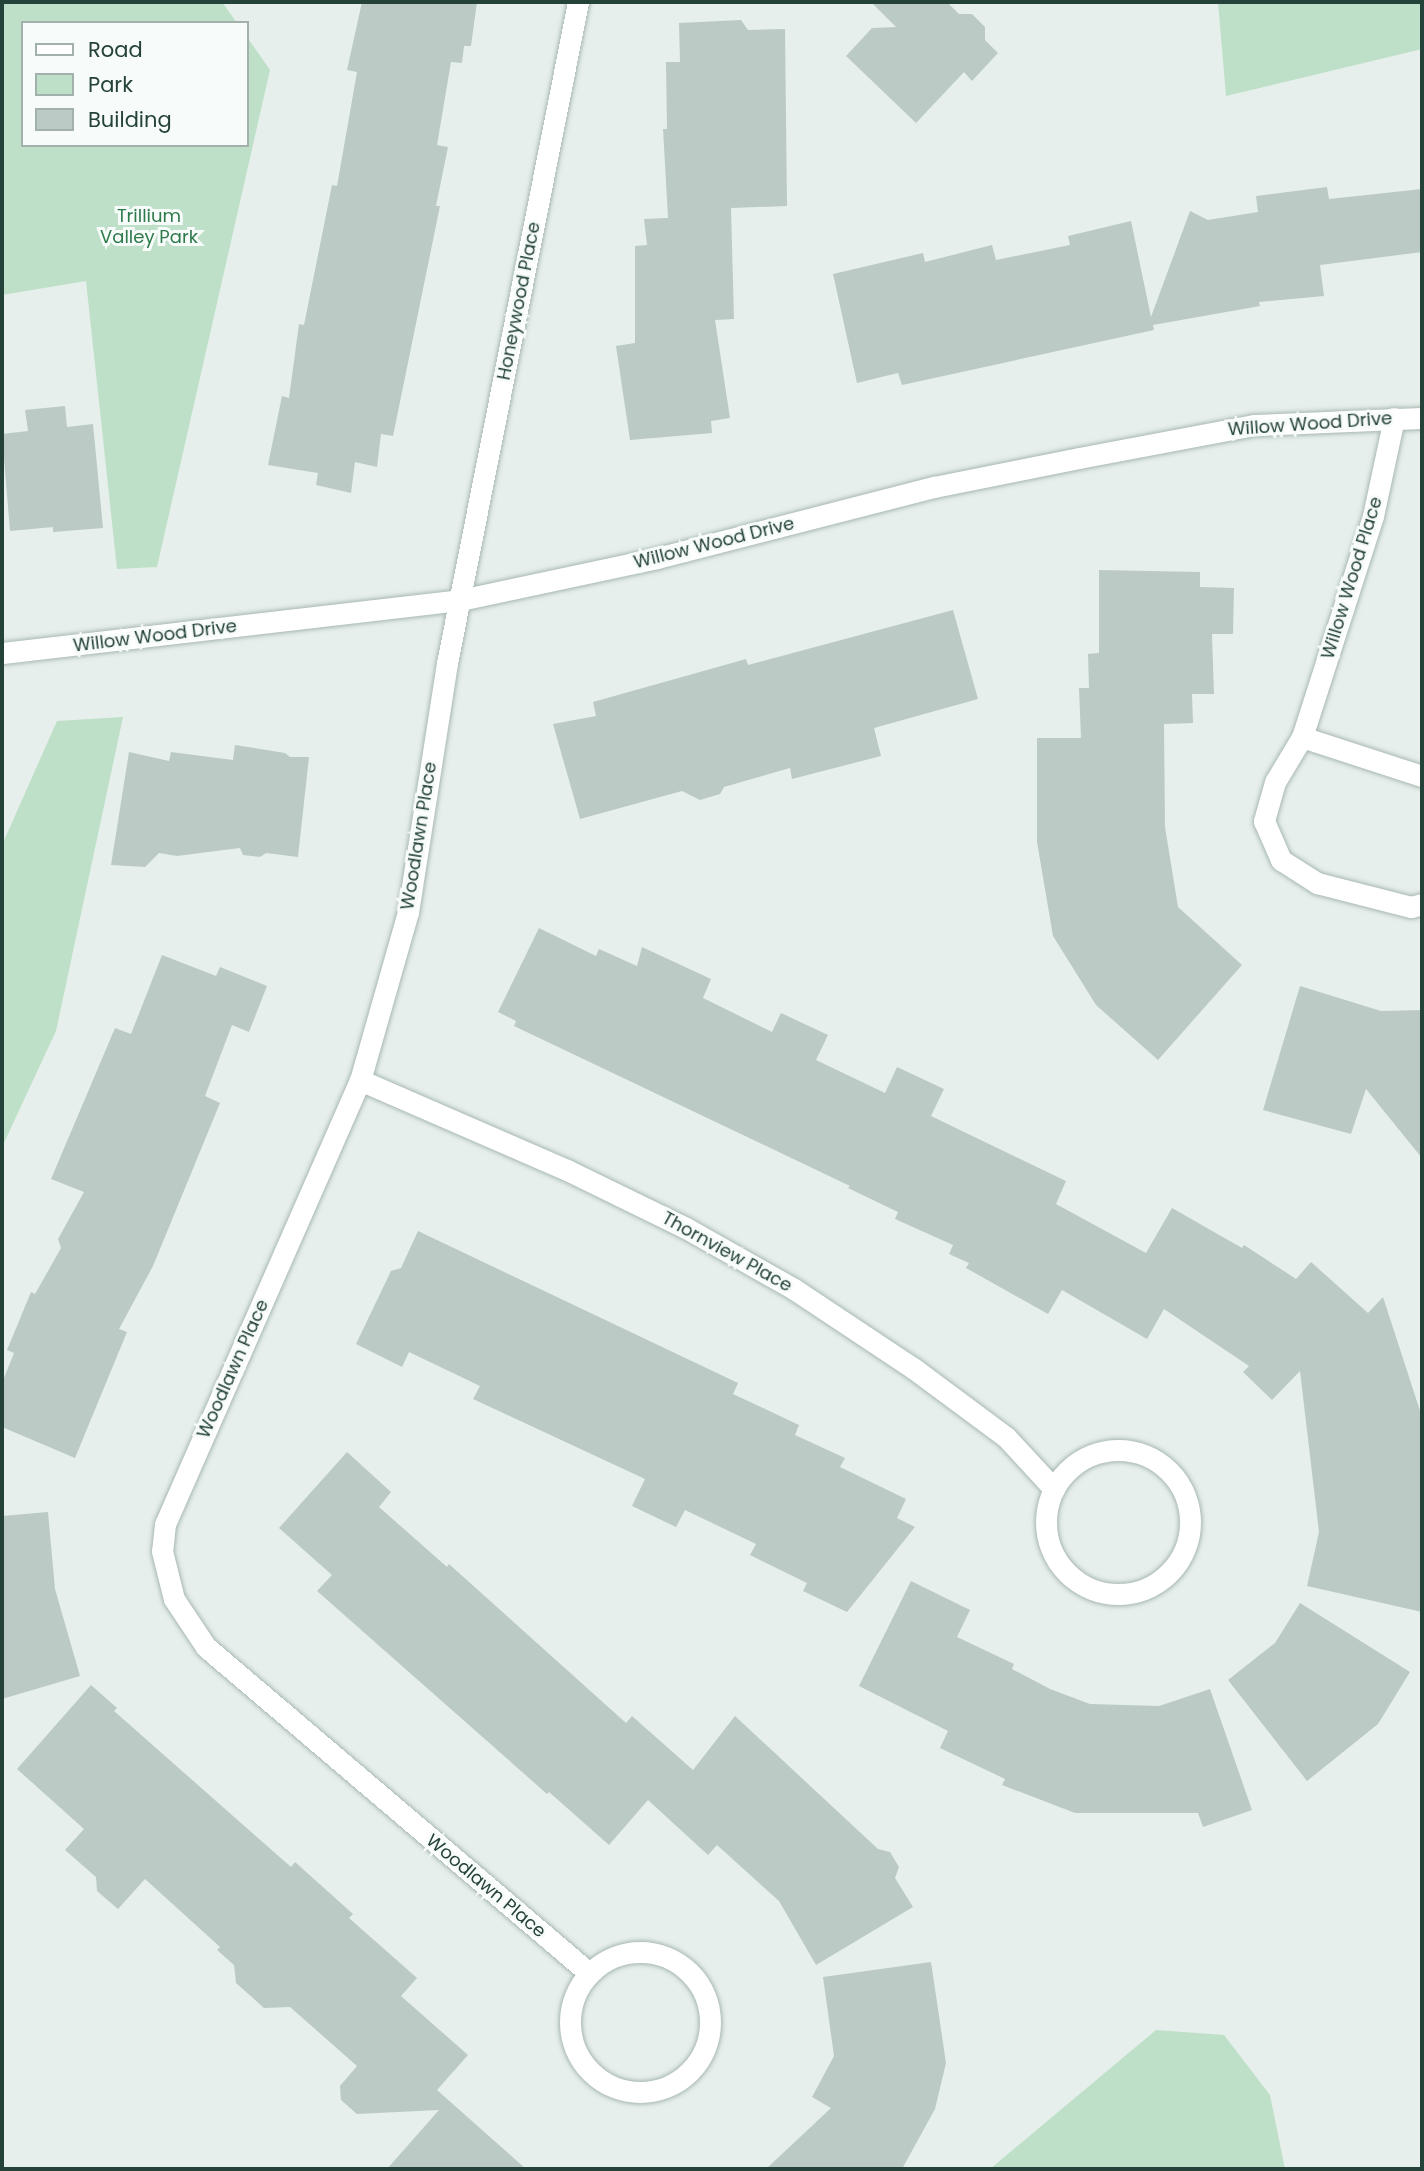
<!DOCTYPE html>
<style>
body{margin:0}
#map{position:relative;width:1424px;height:2171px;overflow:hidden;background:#e6efeb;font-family:Poppins,sans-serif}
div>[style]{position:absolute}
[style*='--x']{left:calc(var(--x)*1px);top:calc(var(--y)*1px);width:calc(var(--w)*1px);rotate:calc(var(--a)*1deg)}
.green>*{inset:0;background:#bfe0c8}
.building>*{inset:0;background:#bbcac4}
.roads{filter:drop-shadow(0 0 2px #a8b8b2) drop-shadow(0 0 2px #a8b8b2)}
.minor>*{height:21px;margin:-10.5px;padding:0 10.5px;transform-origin:10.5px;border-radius:10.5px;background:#fff}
.minor>.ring{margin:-10.5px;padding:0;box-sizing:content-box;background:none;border:21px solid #fff;border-radius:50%}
.tertiary>*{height:21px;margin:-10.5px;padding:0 10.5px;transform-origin:10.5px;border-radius:10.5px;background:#fff}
span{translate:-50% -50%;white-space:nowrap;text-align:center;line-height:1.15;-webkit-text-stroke:6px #f7fbf9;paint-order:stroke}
.park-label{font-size:18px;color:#2d7a4b}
.street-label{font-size:18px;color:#24423a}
.frame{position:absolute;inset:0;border:4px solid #24423a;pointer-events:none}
.legend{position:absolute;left:21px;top:21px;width:228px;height:126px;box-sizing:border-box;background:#f7fbf9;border:2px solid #a3b1ad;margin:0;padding:9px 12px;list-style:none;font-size:21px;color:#24423a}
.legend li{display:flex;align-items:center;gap:14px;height:35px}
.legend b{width:35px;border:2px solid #a3b1ad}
</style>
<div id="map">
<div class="green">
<div style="clip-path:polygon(2px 2px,222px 2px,237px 23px,23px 23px,23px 145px,247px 145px,247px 37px,270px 70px,157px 567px,117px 569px,86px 281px,2px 295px)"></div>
<div style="clip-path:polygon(1218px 2px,1422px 2px,1422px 49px,1226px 96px)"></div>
<div style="clip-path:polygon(123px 717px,56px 1031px,2px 1147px,2px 845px,57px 721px)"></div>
<div style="clip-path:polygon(1156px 2030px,1224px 2035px,1270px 2095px,1285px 2169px,990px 2169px)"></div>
</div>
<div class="building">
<div style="clip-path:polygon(362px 2px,477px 2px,471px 46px,464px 46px,462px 63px,451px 62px,437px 145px,448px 147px,436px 206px,440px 206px,393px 436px,381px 434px,377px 467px,355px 462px,351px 493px,316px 485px,318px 473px,268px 465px,282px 396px,289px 398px,299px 324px,304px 325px,332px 185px,337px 186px,357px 72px,347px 70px)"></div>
<div style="clip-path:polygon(871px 2px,947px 2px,959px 14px,972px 14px,985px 27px,985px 40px,998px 53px,972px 81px,964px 72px,916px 123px,846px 56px,872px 28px,896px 27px)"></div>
<div style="clip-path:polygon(741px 20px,748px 30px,785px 29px,787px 206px,731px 208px,734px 319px,715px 320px,730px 418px,711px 421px,712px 433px,630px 440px,616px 346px,635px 343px,635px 246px,647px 245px,644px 219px,668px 218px,663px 129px,667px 129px,666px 62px,680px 62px,679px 23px)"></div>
<div style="clip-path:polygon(1327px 187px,1329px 199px,1422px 189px,1422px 252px,1320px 265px,1324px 296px,1259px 302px,1260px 306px,1153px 325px,1154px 330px,902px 385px,898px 373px,857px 383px,833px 274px,923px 253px,925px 262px,992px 245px,996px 260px,1070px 245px,1068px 236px,1131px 221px,1151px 317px,1190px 211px,1208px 220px,1258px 212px,1256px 196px)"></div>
<div style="clip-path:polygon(65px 406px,67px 427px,93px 424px,103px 528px,53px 532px,53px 527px,10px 531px,2px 434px,28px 431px,25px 410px)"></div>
<div style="clip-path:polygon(1099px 570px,1200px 572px,1200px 587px,1234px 588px,1233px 634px,1212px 634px,1214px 694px,1192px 694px,1193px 723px,1164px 724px,1165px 827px,1178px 907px,1242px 965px,1158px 1060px,1096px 1005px,1053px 936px,1037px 842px,1037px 738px,1081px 738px,1079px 688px,1089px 688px,1088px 654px,1099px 653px)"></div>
<div style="clip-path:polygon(953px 610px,978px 699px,874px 728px,881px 756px,792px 779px,790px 768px,724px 787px,720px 794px,700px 800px,682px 791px,580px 819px,553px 724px,596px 716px,593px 702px,746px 659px,748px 665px)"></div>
<div style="clip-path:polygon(235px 745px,285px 753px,290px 757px,309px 757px,298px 857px,266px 853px,260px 857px,243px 855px,240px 848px,177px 856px,159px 853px,145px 867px,111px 865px,129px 752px,169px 761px,171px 752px,233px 760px)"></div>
<div style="clip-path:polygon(539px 928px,596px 956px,599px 949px,637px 966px,642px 947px,711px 979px,703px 998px,772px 1032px,781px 1013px,828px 1035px,816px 1060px,885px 1093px,897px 1067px,944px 1089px,931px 1116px,1066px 1181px,1056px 1204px,1146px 1253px,1172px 1208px,1242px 1248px,1244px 1245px,1296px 1279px,1311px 1262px,1368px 1313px,1383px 1297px,1422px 1417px,1422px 1612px,1307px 1586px,1319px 1532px,1300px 1371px,1272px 1400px,1243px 1372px,1249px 1366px,1164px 1309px,1147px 1339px,1062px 1290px,1048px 1314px,966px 1268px,969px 1263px,949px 1254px,953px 1245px,895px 1219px,898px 1212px,848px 1188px,850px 1186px,514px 1026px,516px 1021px,498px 1012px)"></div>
<div style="clip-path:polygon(162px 955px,216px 976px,220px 967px,267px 986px,249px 1032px,232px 1025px,205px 1096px,220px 1103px,153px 1266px,119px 1329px,127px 1332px,75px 1458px,2px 1427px,2px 1383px,14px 1353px,7px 1350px,31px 1292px,35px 1294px,61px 1248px,58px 1239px,84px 1192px,51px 1179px,115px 1028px,131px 1034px)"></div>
<div style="clip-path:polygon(1300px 986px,1381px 1011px,1422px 1010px,1422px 1158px,1366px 1089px,1351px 1134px,1263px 1110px)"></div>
<div style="clip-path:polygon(418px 1231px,738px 1383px,733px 1394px,799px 1425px,795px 1435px,845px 1458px,840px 1467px,906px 1499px,897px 1518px,915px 1527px,847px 1612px,803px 1591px,807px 1583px,750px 1555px,756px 1544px,685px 1510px,676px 1527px,632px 1506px,645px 1479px,473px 1399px,480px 1386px,409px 1352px,402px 1367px,356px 1344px,391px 1271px,401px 1268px)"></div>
<div style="clip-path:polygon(347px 1452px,391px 1492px,379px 1507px,447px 1567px,449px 1564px,626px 1723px,632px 1716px,693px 1770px,735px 1716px,878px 1849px,890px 1852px,899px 1867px,895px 1878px,913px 1907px,816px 1965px,779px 1901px,717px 1845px,708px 1855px,648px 1800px,609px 1845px,549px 1792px,547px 1794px,317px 1591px,332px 1575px,279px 1528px)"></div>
<div style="clip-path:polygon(48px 1512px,55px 1589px,80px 1676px,2px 1699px,2px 1516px)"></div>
<div style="clip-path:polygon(911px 1581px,970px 1610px,957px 1637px,1014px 1664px,1012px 1669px,1050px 1689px,1090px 1704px,1159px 1706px,1210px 1689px,1252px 1810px,1203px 1827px,1198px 1813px,1075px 1813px,1002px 1785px,1005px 1779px,940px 1748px,948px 1731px,859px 1686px)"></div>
<div style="clip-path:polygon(1300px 1603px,1410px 1672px,1378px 1724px,1307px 1781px,1228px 1680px,1275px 1643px)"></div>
<div style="clip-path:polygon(91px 1685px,117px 1708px,114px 1711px,291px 1867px,295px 1862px,353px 1914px,349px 1918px,417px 1978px,401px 1996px,468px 2055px,437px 2090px,526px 2169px,387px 2169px,439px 2110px,357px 2114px,341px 2100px,340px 2086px,357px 2066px,290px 2007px,264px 2008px,236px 1983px,234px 1965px,217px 1950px,220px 1947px,145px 1879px,118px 1909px,97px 1891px,96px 1877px,65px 1850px,84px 1829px,17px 1769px)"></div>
<div style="clip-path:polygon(931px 1962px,946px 2063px,935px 2109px,902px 2169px,766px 2169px,831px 2108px,812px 2097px,834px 2056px,823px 1977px)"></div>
</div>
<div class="roads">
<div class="minor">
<div style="--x:578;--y:2;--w:674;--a:101.21"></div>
<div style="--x:447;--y:663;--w:252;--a:98.9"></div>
<div style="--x:408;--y:912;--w:175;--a:105.9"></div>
<div style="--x:360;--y:1080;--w:485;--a:113.7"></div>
<div style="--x:165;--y:1524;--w:27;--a:96"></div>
<div style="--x:162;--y:1551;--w:49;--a:76"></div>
<div style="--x:174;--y:1599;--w:58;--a:56.3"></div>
<div style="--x:206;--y:1647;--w:503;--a:40.4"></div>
<div style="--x:1394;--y:418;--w:100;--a:102.1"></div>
<div style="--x:1373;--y:516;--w:232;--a:107.8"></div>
<div style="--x:1302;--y:737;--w:52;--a:121"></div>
<div style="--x:1275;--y:782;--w:41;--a:105.8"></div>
<div style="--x:1264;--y:821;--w:43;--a:66.4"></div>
<div style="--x:1281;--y:860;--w:43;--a:32.6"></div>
<div style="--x:1317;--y:883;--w:97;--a:14.3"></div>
<div style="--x:1411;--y:907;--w:11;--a:-15"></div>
<div style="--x:1302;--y:737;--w:126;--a:18"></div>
<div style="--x:360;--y:1080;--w:226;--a:23.5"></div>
<div style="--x:567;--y:1170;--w:132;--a:26"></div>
<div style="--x:686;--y:1228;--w:124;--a:29.5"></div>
<div style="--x:794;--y:1289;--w:143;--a:33.6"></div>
<div style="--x:913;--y:1368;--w:116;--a:36.6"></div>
<div style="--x:1006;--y:1437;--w:71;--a:47.3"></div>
<div class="ring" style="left:1046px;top:1450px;width:123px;height:123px"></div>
<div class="ring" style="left:570px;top:1952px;width:119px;height:119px"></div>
</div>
<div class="tertiary">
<div style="--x:2;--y:653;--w:461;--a:-6.6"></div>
<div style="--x:460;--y:600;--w:201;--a:-12"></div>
<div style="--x:657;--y:558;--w:286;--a:-14.4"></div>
<div style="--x:934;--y:487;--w:148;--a:-11.3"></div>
<div style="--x:1079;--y:458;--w:178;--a:-10.7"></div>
<div style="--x:1254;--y:425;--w:168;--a:-2.4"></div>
</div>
</div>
<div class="park-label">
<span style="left:149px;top:227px">Trillium<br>Valley Park</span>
</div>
<div class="street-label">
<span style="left:519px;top:301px;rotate:-79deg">Honeywood Place</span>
<span style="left:1310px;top:424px;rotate:-4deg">Willow Wood Drive</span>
<span style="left:714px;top:543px;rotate:-14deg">Willow Wood Drive</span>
<span style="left:1352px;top:578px;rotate:-73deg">Willow Wood Place</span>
<span style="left:155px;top:636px;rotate:-7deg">Willow Wood Drive</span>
<span style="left:419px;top:836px;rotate:-81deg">Woodlawn Place</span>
<span style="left:727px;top:1252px;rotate:29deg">Thornview Place</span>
<span style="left:233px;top:1369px;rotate:-66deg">Woodlawn Place</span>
<span style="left:486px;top:1886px;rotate:40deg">Woodlawn Place</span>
</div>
<div class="frame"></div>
<ul class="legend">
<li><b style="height:9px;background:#fff"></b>Road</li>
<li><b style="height:19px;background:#bfe0c8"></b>Park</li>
<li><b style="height:19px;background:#bbcac4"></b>Building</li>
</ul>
</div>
